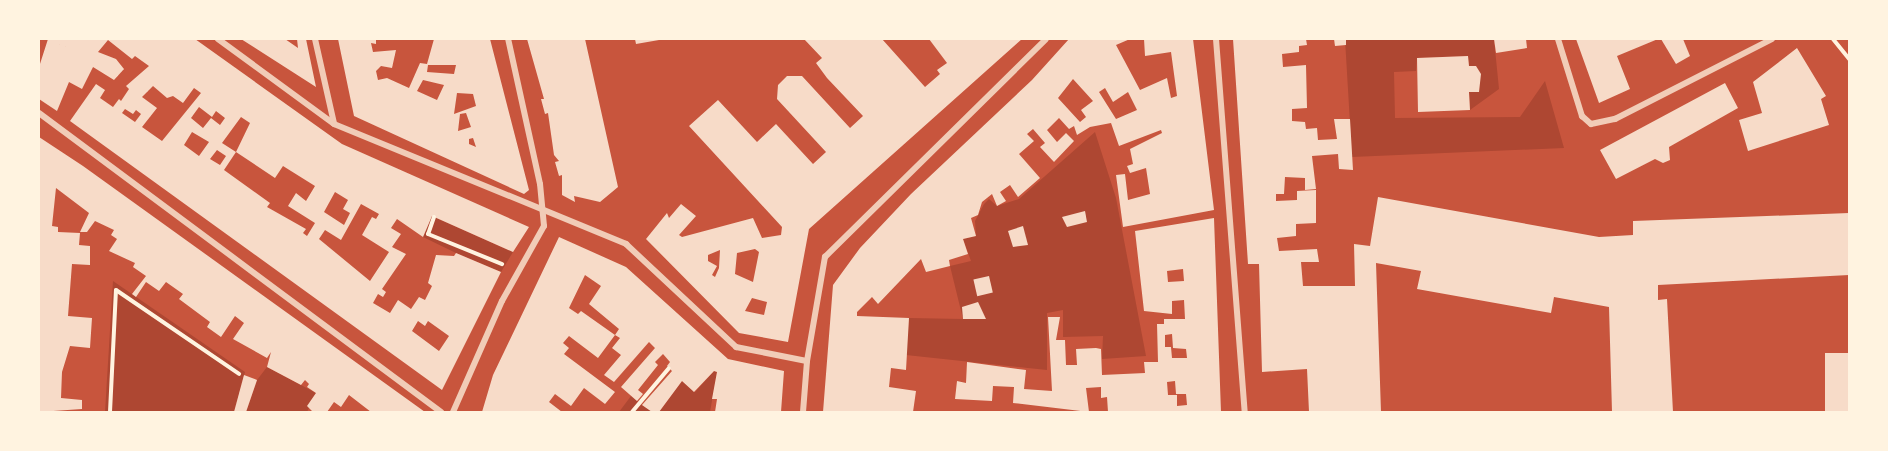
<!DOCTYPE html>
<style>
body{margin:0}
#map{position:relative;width:1888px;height:451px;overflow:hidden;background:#c8553d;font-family:Rubik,sans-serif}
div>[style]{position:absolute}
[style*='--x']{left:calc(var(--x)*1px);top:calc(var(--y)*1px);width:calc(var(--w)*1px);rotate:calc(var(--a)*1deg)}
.green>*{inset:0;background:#ae4732}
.building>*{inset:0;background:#f7dbc8;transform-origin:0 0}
.path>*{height:4px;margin:-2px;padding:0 2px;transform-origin:2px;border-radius:2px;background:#fff3e0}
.minor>*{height:6px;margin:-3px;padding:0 3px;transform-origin:3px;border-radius:3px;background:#f1ccb7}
span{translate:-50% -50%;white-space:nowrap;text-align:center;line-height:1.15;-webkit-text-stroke:4.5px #fff3e0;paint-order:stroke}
.frame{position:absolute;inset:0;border:40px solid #fff3e0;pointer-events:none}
</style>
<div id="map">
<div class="green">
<div style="clip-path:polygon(1345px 39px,1494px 39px,1499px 89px,1470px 110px,1469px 92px,1479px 91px,1476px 66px,1469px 66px,1468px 56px,1417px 58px,1416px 71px,1394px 72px,1395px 118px,1520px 117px,1545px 81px,1564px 148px,1352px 157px)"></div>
<div style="clip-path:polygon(1095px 132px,1116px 198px,1146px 356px,1102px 359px,1103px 336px,1063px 337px,1063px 310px,1047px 313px,1047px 370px,906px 355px,909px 318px,963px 319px,950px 266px,971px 261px,963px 239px,976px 236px,975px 221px,984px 204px,989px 199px,997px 206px,1019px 199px)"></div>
<div style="clip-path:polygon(432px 216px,513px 252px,501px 272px,456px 253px,423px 237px)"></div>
<div style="clip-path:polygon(113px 281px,245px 372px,234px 412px,105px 412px)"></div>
<div style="clip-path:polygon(267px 367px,316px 393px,307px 412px,246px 412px,257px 380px)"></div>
<div style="clip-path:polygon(714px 371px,717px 372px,710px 412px,659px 412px,682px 381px,695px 392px)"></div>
<div style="clip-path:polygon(631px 396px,642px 405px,652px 412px,619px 412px)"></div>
</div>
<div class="building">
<div style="clip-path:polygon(evenodd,48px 39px,195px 39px,342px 144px,529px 227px,513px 252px,432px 216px,423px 237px,397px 219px,391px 228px,401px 234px,392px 247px,406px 254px,382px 289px,386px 292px,383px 297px,378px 294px,373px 303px,390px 313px,398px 300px,411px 309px,419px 297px,425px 300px,432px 286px,428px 283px,436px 255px,454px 256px,456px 253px,501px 272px,442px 390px,70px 121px,96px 84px,105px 90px,100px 98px,113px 107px,119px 99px,121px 101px,129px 89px,126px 86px,149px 66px,135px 56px,132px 59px,108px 40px,98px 52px,116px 59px,124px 69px,114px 80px,93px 67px,82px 89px,69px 82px,57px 111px,39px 99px,39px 67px,48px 39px,153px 86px,167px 98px,173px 96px,183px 103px,194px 88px,201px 93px,162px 141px,142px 127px,157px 108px,142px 97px,153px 86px,48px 39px,199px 107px,212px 117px,216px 111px,225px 118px,220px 125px,211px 118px,203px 128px,191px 118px,199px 107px,48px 39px,125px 109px,133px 114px,136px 110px,141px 114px,135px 122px,122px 113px,125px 109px,48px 39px,241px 117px,250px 123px,236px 152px,275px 178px,283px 166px,315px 186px,306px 201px,296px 193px,288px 206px,315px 223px,307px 236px,303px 233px,306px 229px,267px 207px,270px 203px,224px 170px,236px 152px,222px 143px,241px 117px,48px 39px,192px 132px,209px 142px,199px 156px,184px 145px,192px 132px,48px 39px,217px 150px,226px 156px,220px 165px,210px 159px,217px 150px,48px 39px,335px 192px,348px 200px,343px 209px,350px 213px,344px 225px,324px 212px,335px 192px,48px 39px,361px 204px,379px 214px,376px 219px,372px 217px,362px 235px,389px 252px,370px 281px,319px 239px,325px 230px,341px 240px,361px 204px,48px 39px,418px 321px,425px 326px,428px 321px,449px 336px,439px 351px,412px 331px,418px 321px)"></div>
<div style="clip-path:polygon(241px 39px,285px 39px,298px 48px,297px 39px,306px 39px,316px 87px)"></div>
<div style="clip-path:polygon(evenodd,338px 39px,376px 39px,376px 44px,371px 43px,373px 52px,396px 50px,392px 68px,381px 66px,376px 71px,378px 80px,387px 78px,409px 88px,420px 63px,427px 64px,434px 39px,490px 39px,529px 190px,524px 194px,354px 116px,338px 39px,428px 65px,456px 65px,454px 74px,427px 72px,428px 65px,338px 39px,423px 80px,444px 85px,437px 100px,417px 91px,423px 80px,338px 39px,457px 93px,473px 94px,476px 106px,454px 114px,457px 93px,338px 39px,466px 113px,471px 127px,458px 131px,460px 114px,466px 113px,338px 39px,473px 138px,476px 147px,469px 144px,469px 139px,473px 138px)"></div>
<div style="clip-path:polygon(527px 39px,585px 39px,618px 187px,600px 202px,574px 196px,575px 202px,562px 195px,562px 175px,559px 176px,555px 162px,559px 161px,554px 155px,548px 113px,545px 114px,541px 99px,544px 99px)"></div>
<div style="clip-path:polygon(635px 39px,659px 39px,659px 40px,636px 44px)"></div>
<div style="clip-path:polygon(evenodd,804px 39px,882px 39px,925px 87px,940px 74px,937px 70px,947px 63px,929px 39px,1022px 39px,809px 229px,788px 342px,739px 333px,646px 239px,667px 213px,669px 218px,681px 204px,696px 216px,679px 235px,682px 237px,753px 218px,762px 238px,781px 235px,782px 227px,689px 126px,718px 100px,757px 142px,776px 124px,813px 164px,826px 152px,777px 99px,778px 85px,787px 76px,802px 76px,850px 128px,863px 116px,827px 78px,816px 63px,822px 58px,804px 39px,755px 249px,759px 252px,753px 282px,735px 274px,737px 253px,755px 249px,804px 39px,720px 250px,719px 268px,715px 277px,712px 275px,717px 266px,708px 261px,708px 255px,720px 250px,804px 39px,752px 298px,767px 302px,764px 315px,745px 311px,752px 298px)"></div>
<div style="clip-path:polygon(evenodd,1069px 39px,1130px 39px,1116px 45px,1140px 90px,1167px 78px,1171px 98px,1177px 96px,1171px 52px,1145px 56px,1144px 39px,1193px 39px,1214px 210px,1123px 227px,1116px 175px,1125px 174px,1128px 200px,1150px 194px,1146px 168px,1130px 173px,1127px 166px,1133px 164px,1130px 149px,1162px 133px,1161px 130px,1119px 146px,1111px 123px,1090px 127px,1077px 135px,1074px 126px,1069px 129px,1059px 118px,1047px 130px,1057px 142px,1066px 133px,1074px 141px,1054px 162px,1040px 147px,1045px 143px,1033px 129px,1027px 134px,1034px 141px,1019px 154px,1040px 178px,1018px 197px,1010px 185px,1000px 192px,1006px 201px,997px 206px,992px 194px,982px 202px,978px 215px,971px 218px,976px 236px,963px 239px,968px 254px,949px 260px,950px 266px,926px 272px,921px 259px,878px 304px,872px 297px,857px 312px,857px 316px,909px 318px,906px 370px,891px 368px,889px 387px,916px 391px,913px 412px,823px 412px,833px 285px,860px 248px,911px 194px,1032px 80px,1069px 39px,1073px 79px,1093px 101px,1081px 110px,1086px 117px,1080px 122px,1058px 98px,1073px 79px,1069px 39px,1105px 88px,1113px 102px,1128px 92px,1137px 110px,1116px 119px,1099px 92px,1105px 88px)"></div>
<div style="clip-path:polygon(1233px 39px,1306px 39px,1307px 45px,1299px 46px,1299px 52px,1282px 54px,1283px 67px,1306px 65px,1307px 108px,1292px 109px,1292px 121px,1305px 122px,1306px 129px,1317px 128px,1318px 140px,1337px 139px,1334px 119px,1350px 119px,1353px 170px,1339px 169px,1338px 154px,1312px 156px,1316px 189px,1305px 190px,1305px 178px,1285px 177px,1284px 194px,1276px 194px,1276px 201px,1297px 200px,1297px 191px,1316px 190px,1316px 223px,1296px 224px,1296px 236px,1277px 238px,1279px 251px,1317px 249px,1319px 262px,1301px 262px,1303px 286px,1355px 286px,1354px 244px,1370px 246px,1378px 197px,1599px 237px,1633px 235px,1633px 221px,1849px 213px,1849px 275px,1658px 285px,1658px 300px,1667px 299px,1673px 412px,1612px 412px,1609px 307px,1554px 297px,1551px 313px,1417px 289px,1421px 271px,1376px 263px,1381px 412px,1309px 412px,1307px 369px,1262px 372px,1259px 264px,1248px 264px)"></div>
<div style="clip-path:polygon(1334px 39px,1346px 39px,1346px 45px,1335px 46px)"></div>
<div style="clip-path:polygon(1494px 39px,1526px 39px,1527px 48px,1496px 53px)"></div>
<div style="clip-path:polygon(1576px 39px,1658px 39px,1617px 56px,1630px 89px,1599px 103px)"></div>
<div style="clip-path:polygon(1661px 39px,1683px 39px,1690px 56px,1676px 64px)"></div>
<div style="clip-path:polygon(1797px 48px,1826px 96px,1821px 99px,1829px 125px,1748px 151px,1739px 120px,1762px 113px,1753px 82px)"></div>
<div style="clip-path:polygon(1468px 56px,1469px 66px,1476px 66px,1481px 74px,1479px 92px,1469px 92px,1470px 110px,1418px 112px,1417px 58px)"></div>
<div style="clip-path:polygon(1725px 83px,1738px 108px,1669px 147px,1670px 160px,1663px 163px,1655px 159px,1616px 179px,1600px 150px)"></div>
<div style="clip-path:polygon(39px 137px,83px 166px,425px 412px,371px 412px,349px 395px,341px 407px,334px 402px,327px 412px,313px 412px,307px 406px,316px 393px,307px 387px,309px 384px,305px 380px,301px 385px,267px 367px,271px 352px,267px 358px,233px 339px,244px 323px,235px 316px,221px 337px,207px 327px,210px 322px,179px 299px,183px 294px,166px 282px,159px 291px,146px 282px,136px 297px,132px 294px,146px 276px,133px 267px,135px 263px,109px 251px,117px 239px,111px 235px,114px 230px,95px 221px,87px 232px,80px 232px,89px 213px,56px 188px,52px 226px,58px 227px,58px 232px,80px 233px,79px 245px,90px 246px,90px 265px,72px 264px,68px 316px,92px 318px,90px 348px,70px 346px,62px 372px,61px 398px,82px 400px,82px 409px,39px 412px)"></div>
<div style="clip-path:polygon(1085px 211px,1087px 222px,1067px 227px,1062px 217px)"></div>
<div style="clip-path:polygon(evenodd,1214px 218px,1221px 412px,1108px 412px,1107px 397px,1101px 398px,1101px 387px,1086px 388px,1089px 412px,1013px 403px,1014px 387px,993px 386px,992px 401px,955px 399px,957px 381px,966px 383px,967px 362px,1026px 370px,1024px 389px,1052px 391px,1048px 317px,1060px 317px,1056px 340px,1065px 340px,1066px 365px,1077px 365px,1076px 349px,1096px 348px,1101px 349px,1102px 375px,1145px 373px,1144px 362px,1158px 362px,1157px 324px,1164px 324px,1164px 319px,1185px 319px,1184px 300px,1172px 301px,1172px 314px,1144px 311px,1135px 231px,1214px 218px,1183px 269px,1184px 281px,1168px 282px,1167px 271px,1183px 269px,1214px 218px,1172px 334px,1173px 348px,1186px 349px,1187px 358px,1172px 358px,1171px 347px,1165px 347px,1165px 335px,1172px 334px,1214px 218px,1175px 381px,1176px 394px,1186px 394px,1187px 405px,1177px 406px,1177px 395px,1168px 395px,1167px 382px,1175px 381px)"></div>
<div style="clip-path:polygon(1023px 226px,1028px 245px,1013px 247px,1008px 231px)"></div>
<div style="clip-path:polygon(559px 237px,626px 267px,728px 359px,784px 371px,781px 412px,715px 412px,717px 399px,712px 399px,717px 372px,714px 371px,694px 392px,682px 381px,659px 412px,652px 412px,642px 405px,672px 371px,667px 366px,670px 362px,663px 354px,655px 362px,658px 365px,638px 390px,643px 394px,637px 401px,621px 387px,655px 348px,649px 342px,614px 382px,604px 375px,621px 355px,612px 348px,620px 338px,615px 335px,619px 329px,589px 304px,601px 286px,585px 275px,569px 308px,578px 314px,581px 311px,615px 335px,598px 358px,569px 336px,563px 343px,569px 348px,564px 354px,615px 392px,605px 404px,584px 388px,571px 406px,555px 394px,549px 402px,562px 412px,482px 412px,493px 375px)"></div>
<div style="left:989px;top:276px;width:17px;height:16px;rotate:77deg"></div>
<div style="clip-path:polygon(978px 302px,986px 319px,963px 319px,962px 307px)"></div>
<div style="left:1849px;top:353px;width:59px;height:24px;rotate:90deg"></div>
<div style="clip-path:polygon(244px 375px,257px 380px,246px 412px,234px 412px)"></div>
</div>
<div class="path">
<div style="--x:1833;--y:39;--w:26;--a:51"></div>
<div style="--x:434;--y:217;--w:18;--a:109"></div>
<div style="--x:428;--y:234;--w:80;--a:22.1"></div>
<div style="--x:110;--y:412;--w:122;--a:-87.2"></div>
<div style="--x:116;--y:290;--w:149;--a:34.3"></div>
<div style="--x:632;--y:412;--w:57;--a:-49.9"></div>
</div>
<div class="minor">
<div style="--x:218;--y:39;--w:144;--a:36.2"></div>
<div style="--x:334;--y:124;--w:316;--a:22.3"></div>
<div style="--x:626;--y:244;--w:151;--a:43.1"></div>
<div style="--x:736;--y:347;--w:72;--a:11.2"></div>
<div style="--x:315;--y:39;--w:86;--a:77.3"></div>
<div style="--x:1216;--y:39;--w:374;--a:85.6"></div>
<div style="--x:1558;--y:39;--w:81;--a:72.7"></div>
<div style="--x:1582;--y:116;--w:12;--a:42"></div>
<div style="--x:1591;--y:124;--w:25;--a:-12"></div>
<div style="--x:1615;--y:119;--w:176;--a:-27"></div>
<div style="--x:39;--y:113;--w:501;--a:36.64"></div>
<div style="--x:453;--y:412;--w:121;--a:-66.2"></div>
<div style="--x:502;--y:301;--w:86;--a:-60.8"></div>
<div style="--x:544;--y:226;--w:42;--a:-95.4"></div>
<div style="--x:540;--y:184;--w:148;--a:-102.4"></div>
<div style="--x:803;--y:412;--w:51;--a:-85.5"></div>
<div style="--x:807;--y:361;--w:106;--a:-80.2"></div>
<div style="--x:825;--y:257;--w:310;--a:-44.6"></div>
</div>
<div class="frame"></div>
</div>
